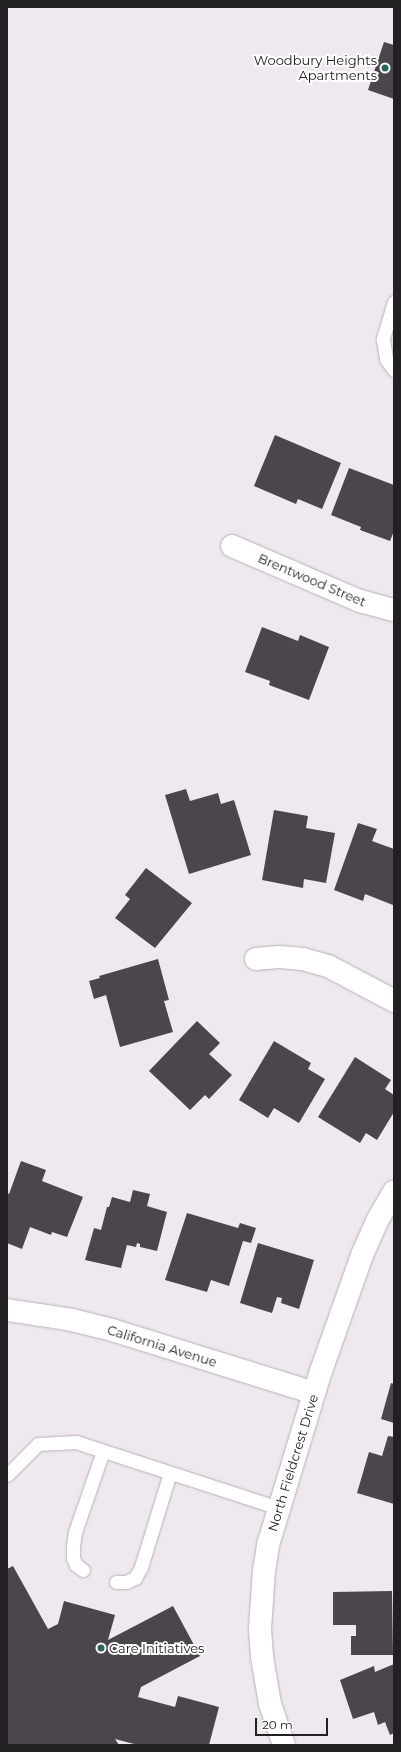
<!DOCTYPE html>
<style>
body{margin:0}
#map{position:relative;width:401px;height:1752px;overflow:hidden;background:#efe8ef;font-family:Montserrat,sans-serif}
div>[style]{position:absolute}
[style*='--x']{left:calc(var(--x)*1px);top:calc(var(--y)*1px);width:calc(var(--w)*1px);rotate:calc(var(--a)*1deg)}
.building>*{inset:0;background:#4b464c}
.roads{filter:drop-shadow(0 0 1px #b8b1b8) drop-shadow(0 0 1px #b8b1b8)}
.lane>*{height:13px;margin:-6.5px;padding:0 6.5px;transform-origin:6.5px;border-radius:6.5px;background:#fff}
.street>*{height:22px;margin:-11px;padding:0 11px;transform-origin:11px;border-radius:11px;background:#fff}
.dots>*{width:11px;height:11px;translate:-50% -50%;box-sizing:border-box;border:2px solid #fff;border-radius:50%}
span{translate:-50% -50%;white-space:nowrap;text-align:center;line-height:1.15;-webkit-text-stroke:4px #fff;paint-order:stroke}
.poi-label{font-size:13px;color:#222022}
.right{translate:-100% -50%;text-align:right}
.left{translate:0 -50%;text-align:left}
.street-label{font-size:13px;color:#222022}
.frame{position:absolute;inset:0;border:8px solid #222022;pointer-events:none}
.scale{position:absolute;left:255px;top:1718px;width:73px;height:18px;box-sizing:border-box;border:2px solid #222022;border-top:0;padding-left:5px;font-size:12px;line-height:14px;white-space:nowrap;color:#222022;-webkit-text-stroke:3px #fff;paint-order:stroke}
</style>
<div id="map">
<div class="building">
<div style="clip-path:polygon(384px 42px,394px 45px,394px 99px,368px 90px)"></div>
<div style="clip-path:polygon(275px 435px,341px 463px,322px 509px,298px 499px,296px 504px,254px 486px)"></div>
<div style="clip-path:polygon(349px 468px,394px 485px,394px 531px,390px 541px,360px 530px,361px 527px,331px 515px)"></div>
<div style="clip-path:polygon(262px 627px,298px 641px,300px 635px,329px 647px,309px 700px,269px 685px,270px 681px,245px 672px)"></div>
<div style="clip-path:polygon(186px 789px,190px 801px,218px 793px,221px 804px,234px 800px,251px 855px,189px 874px,165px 795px)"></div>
<div style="clip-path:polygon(274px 810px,308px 816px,306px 828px,335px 833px,326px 883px,304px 879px,303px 888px,262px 880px)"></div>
<div style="clip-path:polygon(358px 823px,377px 829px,372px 841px,394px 849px,393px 905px,365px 894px,363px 901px,334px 890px)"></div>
<div style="clip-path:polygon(146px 868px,192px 903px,155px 948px,115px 918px,130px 899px,125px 895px)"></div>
<div style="clip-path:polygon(158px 959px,169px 1000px,164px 1001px,173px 1032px,120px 1047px,106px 995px,94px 999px,89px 981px,100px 978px,99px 976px)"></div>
<div style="clip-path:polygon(197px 1021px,220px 1043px,209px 1054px,232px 1075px,209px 1099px,205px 1095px,190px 1110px,149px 1071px)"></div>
<div style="clip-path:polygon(274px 1041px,311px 1063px,308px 1069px,325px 1079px,299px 1123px,274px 1108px,268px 1118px,239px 1100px)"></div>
<div style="clip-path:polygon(355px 1057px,391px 1080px,385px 1089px,394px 1095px,394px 1112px,377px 1140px,366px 1133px,360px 1143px,318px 1117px)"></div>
<div style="clip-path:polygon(21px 1161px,46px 1170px,42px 1181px,83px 1197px,67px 1237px,52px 1232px,51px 1235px,30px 1227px,22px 1249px,7px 1243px,7px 1193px,9px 1194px)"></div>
<div style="clip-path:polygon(133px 1190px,150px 1194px,147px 1206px,167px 1212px,157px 1251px,140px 1247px,140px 1244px,137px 1243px,136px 1247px,127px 1245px,121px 1268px,85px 1260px,94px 1228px,101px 1230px,107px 1207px,109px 1207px,112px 1197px,130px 1202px)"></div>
<div style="clip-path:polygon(187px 1213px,238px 1228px,240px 1223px,256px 1228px,251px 1243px,243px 1241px,229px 1286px,211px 1280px,207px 1292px,165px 1280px)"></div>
<div style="clip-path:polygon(258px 1243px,314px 1260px,299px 1309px,281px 1303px,282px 1298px,277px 1297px,272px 1313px,240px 1303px)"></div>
<div style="clip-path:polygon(391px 1383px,394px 1384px,394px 1423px,381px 1419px)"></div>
<div style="clip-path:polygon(388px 1436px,394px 1437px,394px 1504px,357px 1493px,369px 1452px,382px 1456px)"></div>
<div style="clip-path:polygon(13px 1566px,48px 1629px,58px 1624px,64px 1601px,115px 1615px,108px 1640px,173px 1606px,200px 1656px,141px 1687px,138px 1697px,175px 1707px,178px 1696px,219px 1707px,209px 1745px,138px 1745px,115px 1739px,119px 1745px,7px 1745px,7px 1569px)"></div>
<div style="clip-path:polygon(392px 1591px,393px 1655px,351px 1655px,351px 1636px,356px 1636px,356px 1625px,333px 1625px,333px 1592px)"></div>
<div style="clip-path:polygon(394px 1664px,394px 1733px,390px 1735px,385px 1722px,378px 1725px,374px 1712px,353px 1719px,340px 1680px,374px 1666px,375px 1672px)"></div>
</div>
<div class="roads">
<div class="lane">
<div style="--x:394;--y:302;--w:39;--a:107"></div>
<div style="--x:383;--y:339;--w:20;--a:81"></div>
<div style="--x:386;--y:359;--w:14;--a:54"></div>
<div style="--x:7;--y:1475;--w:44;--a:-45"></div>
<div style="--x:38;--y:1444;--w:38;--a:-3"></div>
<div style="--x:76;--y:1442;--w:213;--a:18"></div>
<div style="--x:83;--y:1570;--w:9;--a:-144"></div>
<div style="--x:76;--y:1565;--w:8;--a:-113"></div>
<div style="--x:73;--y:1558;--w:12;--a:-90"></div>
<div style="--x:73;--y:1546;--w:14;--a:-82"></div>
<div style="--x:75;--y:1532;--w:86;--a:-70.9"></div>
<div style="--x:116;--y:1582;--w:10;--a:0"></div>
<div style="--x:126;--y:1582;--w:10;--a:-24"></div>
<div style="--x:135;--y:1578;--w:13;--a:-61"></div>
<div style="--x:141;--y:1567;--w:98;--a:-72.9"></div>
</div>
<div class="street">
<div style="--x:232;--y:546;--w:139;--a:23.3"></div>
<div style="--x:360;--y:601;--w:35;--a:15"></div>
<div style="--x:256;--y:959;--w:24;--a:-5"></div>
<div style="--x:280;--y:957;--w:23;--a:5"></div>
<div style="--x:303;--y:959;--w:26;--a:16"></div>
<div style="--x:328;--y:966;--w:75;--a:27.9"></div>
<div style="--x:7;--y:1310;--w:66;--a:8.7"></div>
<div style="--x:72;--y:1320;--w:41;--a:14"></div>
<div style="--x:112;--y:1330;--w:212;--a:17.3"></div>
<div style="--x:284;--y:1745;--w:43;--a:-108.9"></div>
<div style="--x:270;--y:1704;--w:48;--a:-99.7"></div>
<div style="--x:262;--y:1657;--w:28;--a:-94"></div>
<div style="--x:260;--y:1629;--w:58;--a:-86.1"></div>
<div style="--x:264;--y:1571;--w:26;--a:-81"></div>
<div style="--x:268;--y:1545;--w:182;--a:-73.1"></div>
<div style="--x:321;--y:1371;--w:123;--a:-70.5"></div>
<div style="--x:362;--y:1255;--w:37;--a:-66"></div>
<div style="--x:377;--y:1221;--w:34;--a:-60"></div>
</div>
</div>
<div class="dots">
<div style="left:385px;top:68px;background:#266959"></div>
<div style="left:101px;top:1648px;background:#266959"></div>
</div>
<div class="poi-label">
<span class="right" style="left:377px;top:68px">Woodbury Heights<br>Apartments</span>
<span class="left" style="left:109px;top:1648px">Care Initiatives</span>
</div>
<div class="street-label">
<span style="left:312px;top:580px;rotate:23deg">Brentwood Street</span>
<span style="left:162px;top:1346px;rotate:17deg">California Avenue</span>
<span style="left:293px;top:1463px;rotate:-73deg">North Fieldcrest Drive</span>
</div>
<div class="frame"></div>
<div class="scale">20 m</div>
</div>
